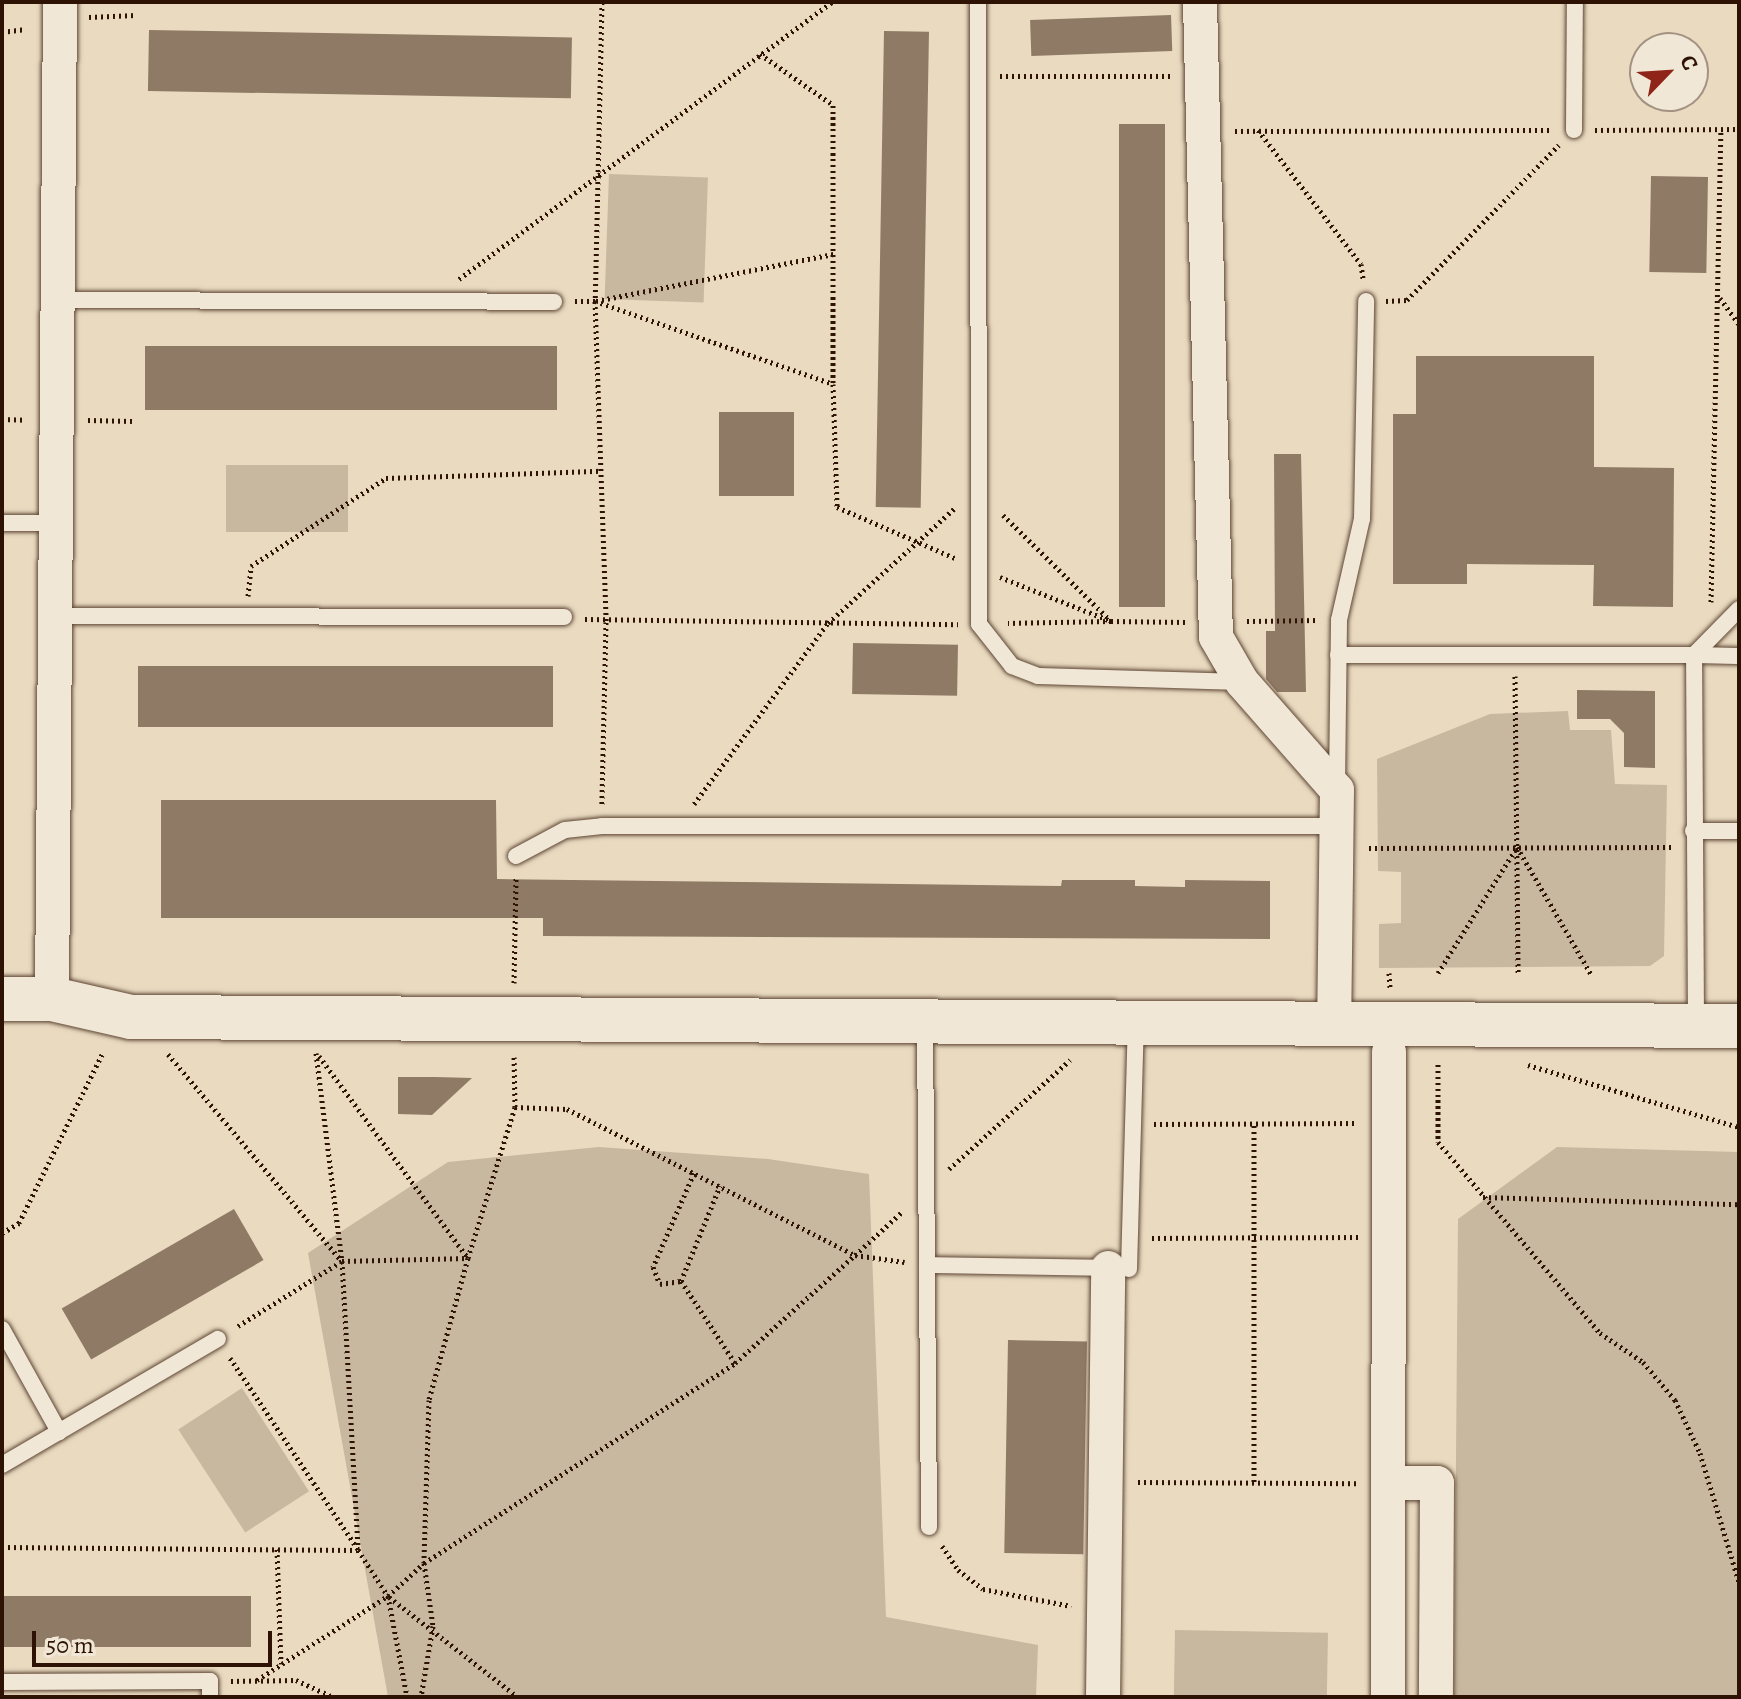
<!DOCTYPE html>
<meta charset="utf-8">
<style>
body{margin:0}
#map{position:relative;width:1741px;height:1699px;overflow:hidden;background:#e9dac0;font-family:Alegreya,serif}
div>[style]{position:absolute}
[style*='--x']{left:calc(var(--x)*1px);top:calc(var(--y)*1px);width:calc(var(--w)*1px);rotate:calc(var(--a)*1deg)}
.green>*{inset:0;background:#c9b8a0;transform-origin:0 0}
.building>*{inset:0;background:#8f7a66;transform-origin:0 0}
.path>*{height:5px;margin-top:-2.5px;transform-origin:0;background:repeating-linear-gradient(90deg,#2e1304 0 2px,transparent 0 6px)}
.roads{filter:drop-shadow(0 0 2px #5d4533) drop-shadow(0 0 2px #5d4533)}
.lane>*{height:16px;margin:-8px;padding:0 8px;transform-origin:8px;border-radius:8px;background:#f1e7d6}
.street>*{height:34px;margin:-17px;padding:0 17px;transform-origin:17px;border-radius:17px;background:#f1e7d6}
.secondary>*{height:44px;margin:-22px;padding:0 22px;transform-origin:22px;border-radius:22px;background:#f1e7d6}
span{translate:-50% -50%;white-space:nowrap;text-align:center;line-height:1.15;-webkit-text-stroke:7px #f1e7d6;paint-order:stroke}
.frame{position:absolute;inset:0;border:4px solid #2e1304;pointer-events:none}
.north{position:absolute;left:1629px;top:32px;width:80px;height:80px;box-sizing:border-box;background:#f1e7d6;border:2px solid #a39282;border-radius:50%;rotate:65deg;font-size:22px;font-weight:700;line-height:32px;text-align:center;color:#2e1304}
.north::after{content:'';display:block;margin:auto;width:28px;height:36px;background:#8f2418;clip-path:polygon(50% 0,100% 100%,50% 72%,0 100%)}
.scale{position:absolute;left:32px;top:1631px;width:240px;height:36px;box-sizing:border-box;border:4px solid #2e1304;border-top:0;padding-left:10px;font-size:24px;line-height:28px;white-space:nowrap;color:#2e1304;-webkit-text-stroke:6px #f1e7d6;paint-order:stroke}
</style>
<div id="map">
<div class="green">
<div style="left:609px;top:174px;width:99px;height:125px;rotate:2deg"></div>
<div style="left:348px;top:465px;width:67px;height:122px;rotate:90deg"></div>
<div style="clip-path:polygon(1568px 711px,1570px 730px,1611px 730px,1615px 784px,1667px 785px,1664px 956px,1650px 966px,1379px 968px,1379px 924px,1401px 923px,1401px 872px,1378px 871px,1377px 759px,1490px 714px)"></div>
<div style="clip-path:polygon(599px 1147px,768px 1159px,869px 1174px,886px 1617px,1038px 1645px,1036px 1697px,388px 1697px,308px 1253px,448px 1162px)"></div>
<div style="clip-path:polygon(1557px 1147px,1739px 1152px,1739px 1697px,1454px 1697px,1458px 1219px)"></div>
<div style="left:242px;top:1388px;width:123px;height:76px;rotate:57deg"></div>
<div style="left:1175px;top:1630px;width:153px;height:67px;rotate:1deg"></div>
</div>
<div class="building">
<div style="left:1171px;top:15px;width:36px;height:141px;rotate:88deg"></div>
<div style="left:149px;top:30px;width:423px;height:61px;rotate:1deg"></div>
<div style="left:884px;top:31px;width:45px;height:476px;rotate:1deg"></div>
<div style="left:1119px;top:124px;width:46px;height:483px"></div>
<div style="left:1651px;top:176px;width:57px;height:96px;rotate:1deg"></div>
<div style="left:145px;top:346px;width:412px;height:64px"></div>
<div style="clip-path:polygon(1416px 356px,1594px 356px,1594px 467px,1674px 468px,1673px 607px,1593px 606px,1594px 565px,1467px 564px,1467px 584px,1393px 584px,1393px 414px,1416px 414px)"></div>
<div style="left:719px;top:412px;width:75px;height:84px"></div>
<div style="clip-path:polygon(1274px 454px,1301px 454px,1306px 692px,1277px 692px,1266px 679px,1266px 631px,1275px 631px)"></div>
<div style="left:853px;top:643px;width:105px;height:51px;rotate:1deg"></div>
<div style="left:138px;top:666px;width:415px;height:61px"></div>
<div style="clip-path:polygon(1577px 690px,1655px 691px,1655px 768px,1624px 767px,1624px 733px,1610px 719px,1577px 719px)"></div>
<div style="clip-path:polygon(161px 800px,496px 800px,497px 879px,1061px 886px,1062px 880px,1135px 880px,1135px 886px,1185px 887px,1185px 880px,1270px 881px,1270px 939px,543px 936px,543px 918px,161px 918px)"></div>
<div style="clip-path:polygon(398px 1077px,435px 1077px,472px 1078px,432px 1115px,398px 1114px)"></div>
<div style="left:234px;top:1209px;width:59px;height:199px;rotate:60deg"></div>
<div style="left:1008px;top:1340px;width:79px;height:213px;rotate:1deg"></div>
<div style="left:2px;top:1596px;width:249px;height:51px"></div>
</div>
<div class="path">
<div style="--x:602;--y:2;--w:299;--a:91.3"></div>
<div style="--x:595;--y:301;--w:321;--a:88"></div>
<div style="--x:606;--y:622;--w:183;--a:91.3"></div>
<div style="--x:89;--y:17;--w:47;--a:-2.4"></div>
<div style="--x:2;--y:32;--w:24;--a:-7"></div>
<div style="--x:760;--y:54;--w:89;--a:34.9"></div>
<div style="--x:833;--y:105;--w:279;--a:90"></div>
<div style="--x:1000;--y:76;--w:170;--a:0"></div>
<div style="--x:1258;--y:130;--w:169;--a:52.5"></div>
<div style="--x:1361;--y:264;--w:15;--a:82"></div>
<div style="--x:1595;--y:130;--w:144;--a:-0.4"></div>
<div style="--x:1235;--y:131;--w:318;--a:-0.2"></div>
<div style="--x:459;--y:279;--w:465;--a:-36.6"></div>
<div style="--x:1720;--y:298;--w:32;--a:54"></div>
<div style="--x:575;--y:301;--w:20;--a:0"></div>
<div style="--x:595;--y:301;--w:252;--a:19.2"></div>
<div style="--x:833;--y:384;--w:123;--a:88.1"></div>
<div style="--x:837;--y:507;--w:131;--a:23.4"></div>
<div style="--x:596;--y:301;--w:242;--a:-11.2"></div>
<div style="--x:1386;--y:301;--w:21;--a:-3"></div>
<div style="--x:1407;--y:300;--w:217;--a:-45.6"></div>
<div style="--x:2;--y:419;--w:23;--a:2"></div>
<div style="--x:88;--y:420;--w:44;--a:1.3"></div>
<div style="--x:1003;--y:515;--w:151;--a:44.5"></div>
<div style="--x:1111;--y:621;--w:103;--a:178.9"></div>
<div style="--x:1000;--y:577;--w:119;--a:21.6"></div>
<div style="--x:1111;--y:621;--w:74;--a:0.8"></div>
<div style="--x:248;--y:596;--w:30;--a:-84"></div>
<div style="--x:251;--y:566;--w:161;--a:-33.1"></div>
<div style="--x:386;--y:478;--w:215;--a:-1.9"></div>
<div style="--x:1711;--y:602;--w:473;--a:-88.8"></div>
<div style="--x:585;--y:619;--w:373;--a:0.8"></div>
<div style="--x:1247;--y:621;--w:70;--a:-0.8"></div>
<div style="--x:1515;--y:676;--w:298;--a:89.4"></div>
<div style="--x:694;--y:804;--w:225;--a:-53.5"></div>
<div style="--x:828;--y:623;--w:173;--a:-42.2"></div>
<div style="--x:1369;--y:848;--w:306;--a:-0.2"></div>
<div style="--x:1389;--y:973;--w:15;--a:86"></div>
<div style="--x:1438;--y:973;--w:149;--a:-57.9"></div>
<div style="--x:1517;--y:847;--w:147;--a:59.8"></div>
<div style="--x:514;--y:983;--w:106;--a:-88.9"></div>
<div style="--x:316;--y:1053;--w:210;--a:82.9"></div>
<div style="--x:342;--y:1261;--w:289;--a:86.8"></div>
<div style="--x:358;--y:1550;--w:55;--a:56.9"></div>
<div style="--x:388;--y:1596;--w:103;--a:79.3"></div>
<div style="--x:168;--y:1054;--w:270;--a:50"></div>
<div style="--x:342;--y:1261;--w:126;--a:-1.4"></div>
<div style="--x:468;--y:1258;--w:147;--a:105.4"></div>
<div style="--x:429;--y:1400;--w:163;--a:91.8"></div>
<div style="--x:424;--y:1563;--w:64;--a:81.9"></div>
<div style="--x:433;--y:1626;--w:72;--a:99.6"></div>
<div style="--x:319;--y:1056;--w:251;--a:53.6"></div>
<div style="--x:468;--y:1258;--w:158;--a:-72.7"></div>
<div style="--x:515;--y:1107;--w:50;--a:-91.1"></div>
<div style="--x:1438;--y:1064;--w:78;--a:90"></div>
<div style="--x:1438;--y:1142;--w:250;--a:49.7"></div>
<div style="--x:1600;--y:1333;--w:52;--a:34"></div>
<div style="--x:1643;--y:1362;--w:50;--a:49.9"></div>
<div style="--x:1675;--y:1400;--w:59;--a:64.7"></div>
<div style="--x:1700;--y:1453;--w:135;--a:73.2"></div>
<div style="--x:1528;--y:1065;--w:220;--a:16.4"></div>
<div style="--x:515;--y:1107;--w:52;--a:2.2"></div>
<div style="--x:567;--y:1109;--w:323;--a:26.9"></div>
<div style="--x:855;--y:1255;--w:65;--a:-42.5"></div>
<div style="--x:1154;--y:1124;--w:202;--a:-0.3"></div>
<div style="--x:949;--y:1169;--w:163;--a:-42"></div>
<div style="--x:694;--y:1173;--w:103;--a:113.6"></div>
<div style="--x:653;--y:1267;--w:18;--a:68"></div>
<div style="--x:660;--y:1284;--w:21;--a:-8"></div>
<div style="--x:681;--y:1281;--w:103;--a:-67.7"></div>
<div style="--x:1483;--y:1197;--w:256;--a:1.6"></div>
<div style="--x:2;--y:1233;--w:20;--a:-30"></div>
<div style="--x:19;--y:1223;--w:188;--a:-63.8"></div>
<div style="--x:1152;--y:1238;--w:206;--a:-0.3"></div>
<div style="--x:681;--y:1281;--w:98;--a:56.6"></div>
<div style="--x:238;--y:1326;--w:123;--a:-32"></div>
<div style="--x:230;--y:1358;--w:230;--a:56.2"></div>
<div style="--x:1138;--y:1482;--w:218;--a:0.3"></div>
<div style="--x:1254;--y:1482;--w:358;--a:-90"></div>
<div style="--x:942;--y:1546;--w:29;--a:56"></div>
<div style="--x:958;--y:1570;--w:31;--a:37"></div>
<div style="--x:983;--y:1589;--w:90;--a:10.9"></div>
<div style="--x:2;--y:1547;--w:355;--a:0.5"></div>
<div style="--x:277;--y:1549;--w:115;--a:88"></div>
<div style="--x:389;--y:1597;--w:163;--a:37.8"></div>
<div style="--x:257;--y:1680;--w:156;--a:-32.7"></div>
<div style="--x:388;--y:1596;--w:49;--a:-42.5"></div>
<div style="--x:424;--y:1563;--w:370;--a:-32.7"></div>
<div style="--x:735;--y:1363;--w:161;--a:-42"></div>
<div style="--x:855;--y:1255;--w:50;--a:8"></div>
<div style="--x:231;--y:1681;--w:65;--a:-0.9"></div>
<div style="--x:296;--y:1680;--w:41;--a:24.7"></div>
</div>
<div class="roads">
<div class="lane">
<div style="--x:978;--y:2;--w:622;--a:89.91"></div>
<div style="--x:979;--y:624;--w:53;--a:51.8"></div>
<div style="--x:1012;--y:666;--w:28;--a:21"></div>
<div style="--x:1038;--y:676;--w:204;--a:1.7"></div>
<div style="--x:1574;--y:130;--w:128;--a:-89.6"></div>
<div style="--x:56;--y:300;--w:498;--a:0.2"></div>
<div style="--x:2;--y:523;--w:53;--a:0"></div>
<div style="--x:55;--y:616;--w:509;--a:0.11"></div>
<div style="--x:1338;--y:655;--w:356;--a:0"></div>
<div style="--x:1694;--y:655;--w:64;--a:-45.6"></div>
<div style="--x:1337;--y:785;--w:165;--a:-89.3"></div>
<div style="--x:1339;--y:620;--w:104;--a:-77.2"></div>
<div style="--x:1362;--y:519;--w:218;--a:-88.9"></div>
<div style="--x:1693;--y:831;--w:46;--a:0"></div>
<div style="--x:516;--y:856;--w:55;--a:-28"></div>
<div style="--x:565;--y:830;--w:37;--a:-6"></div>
<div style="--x:602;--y:826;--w:734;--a:0"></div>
<div style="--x:1696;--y:1024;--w:369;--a:-90.3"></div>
<div style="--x:1694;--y:655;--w:45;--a:1.3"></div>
<div style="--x:925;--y:1025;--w:502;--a:89.54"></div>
<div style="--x:927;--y:1265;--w:181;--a:0.9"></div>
<div style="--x:1129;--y:1269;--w:245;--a:-88.4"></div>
<div style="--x:2;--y:1329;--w:118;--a:61"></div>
<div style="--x:2;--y:1465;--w:250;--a:-30.3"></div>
<div style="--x:2;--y:1682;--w:208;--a:-0.3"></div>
<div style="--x:210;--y:1681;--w:16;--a:90"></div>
</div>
<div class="street">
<div style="--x:1200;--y:2;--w:635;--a:88.56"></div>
<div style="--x:1216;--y:637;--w:52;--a:60"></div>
<div style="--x:1242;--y:682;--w:144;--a:48.7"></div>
<div style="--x:1337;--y:790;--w:234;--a:90.7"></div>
<div style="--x:52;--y:999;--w:997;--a:-89.54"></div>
<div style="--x:1388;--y:1483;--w:49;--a:0"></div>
<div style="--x:1437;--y:1483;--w:214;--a:90.3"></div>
<div style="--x:1103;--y:1697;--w:429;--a:-89.3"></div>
<div style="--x:1388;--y:1697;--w:645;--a:-89.91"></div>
</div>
<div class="secondary">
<div style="--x:2;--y:999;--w:50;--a:0"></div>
<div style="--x:52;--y:999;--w:81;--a:12.8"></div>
<div style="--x:131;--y:1017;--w:1608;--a:0.32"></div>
</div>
</div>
<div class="frame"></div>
<div class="north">С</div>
<div class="scale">50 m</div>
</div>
